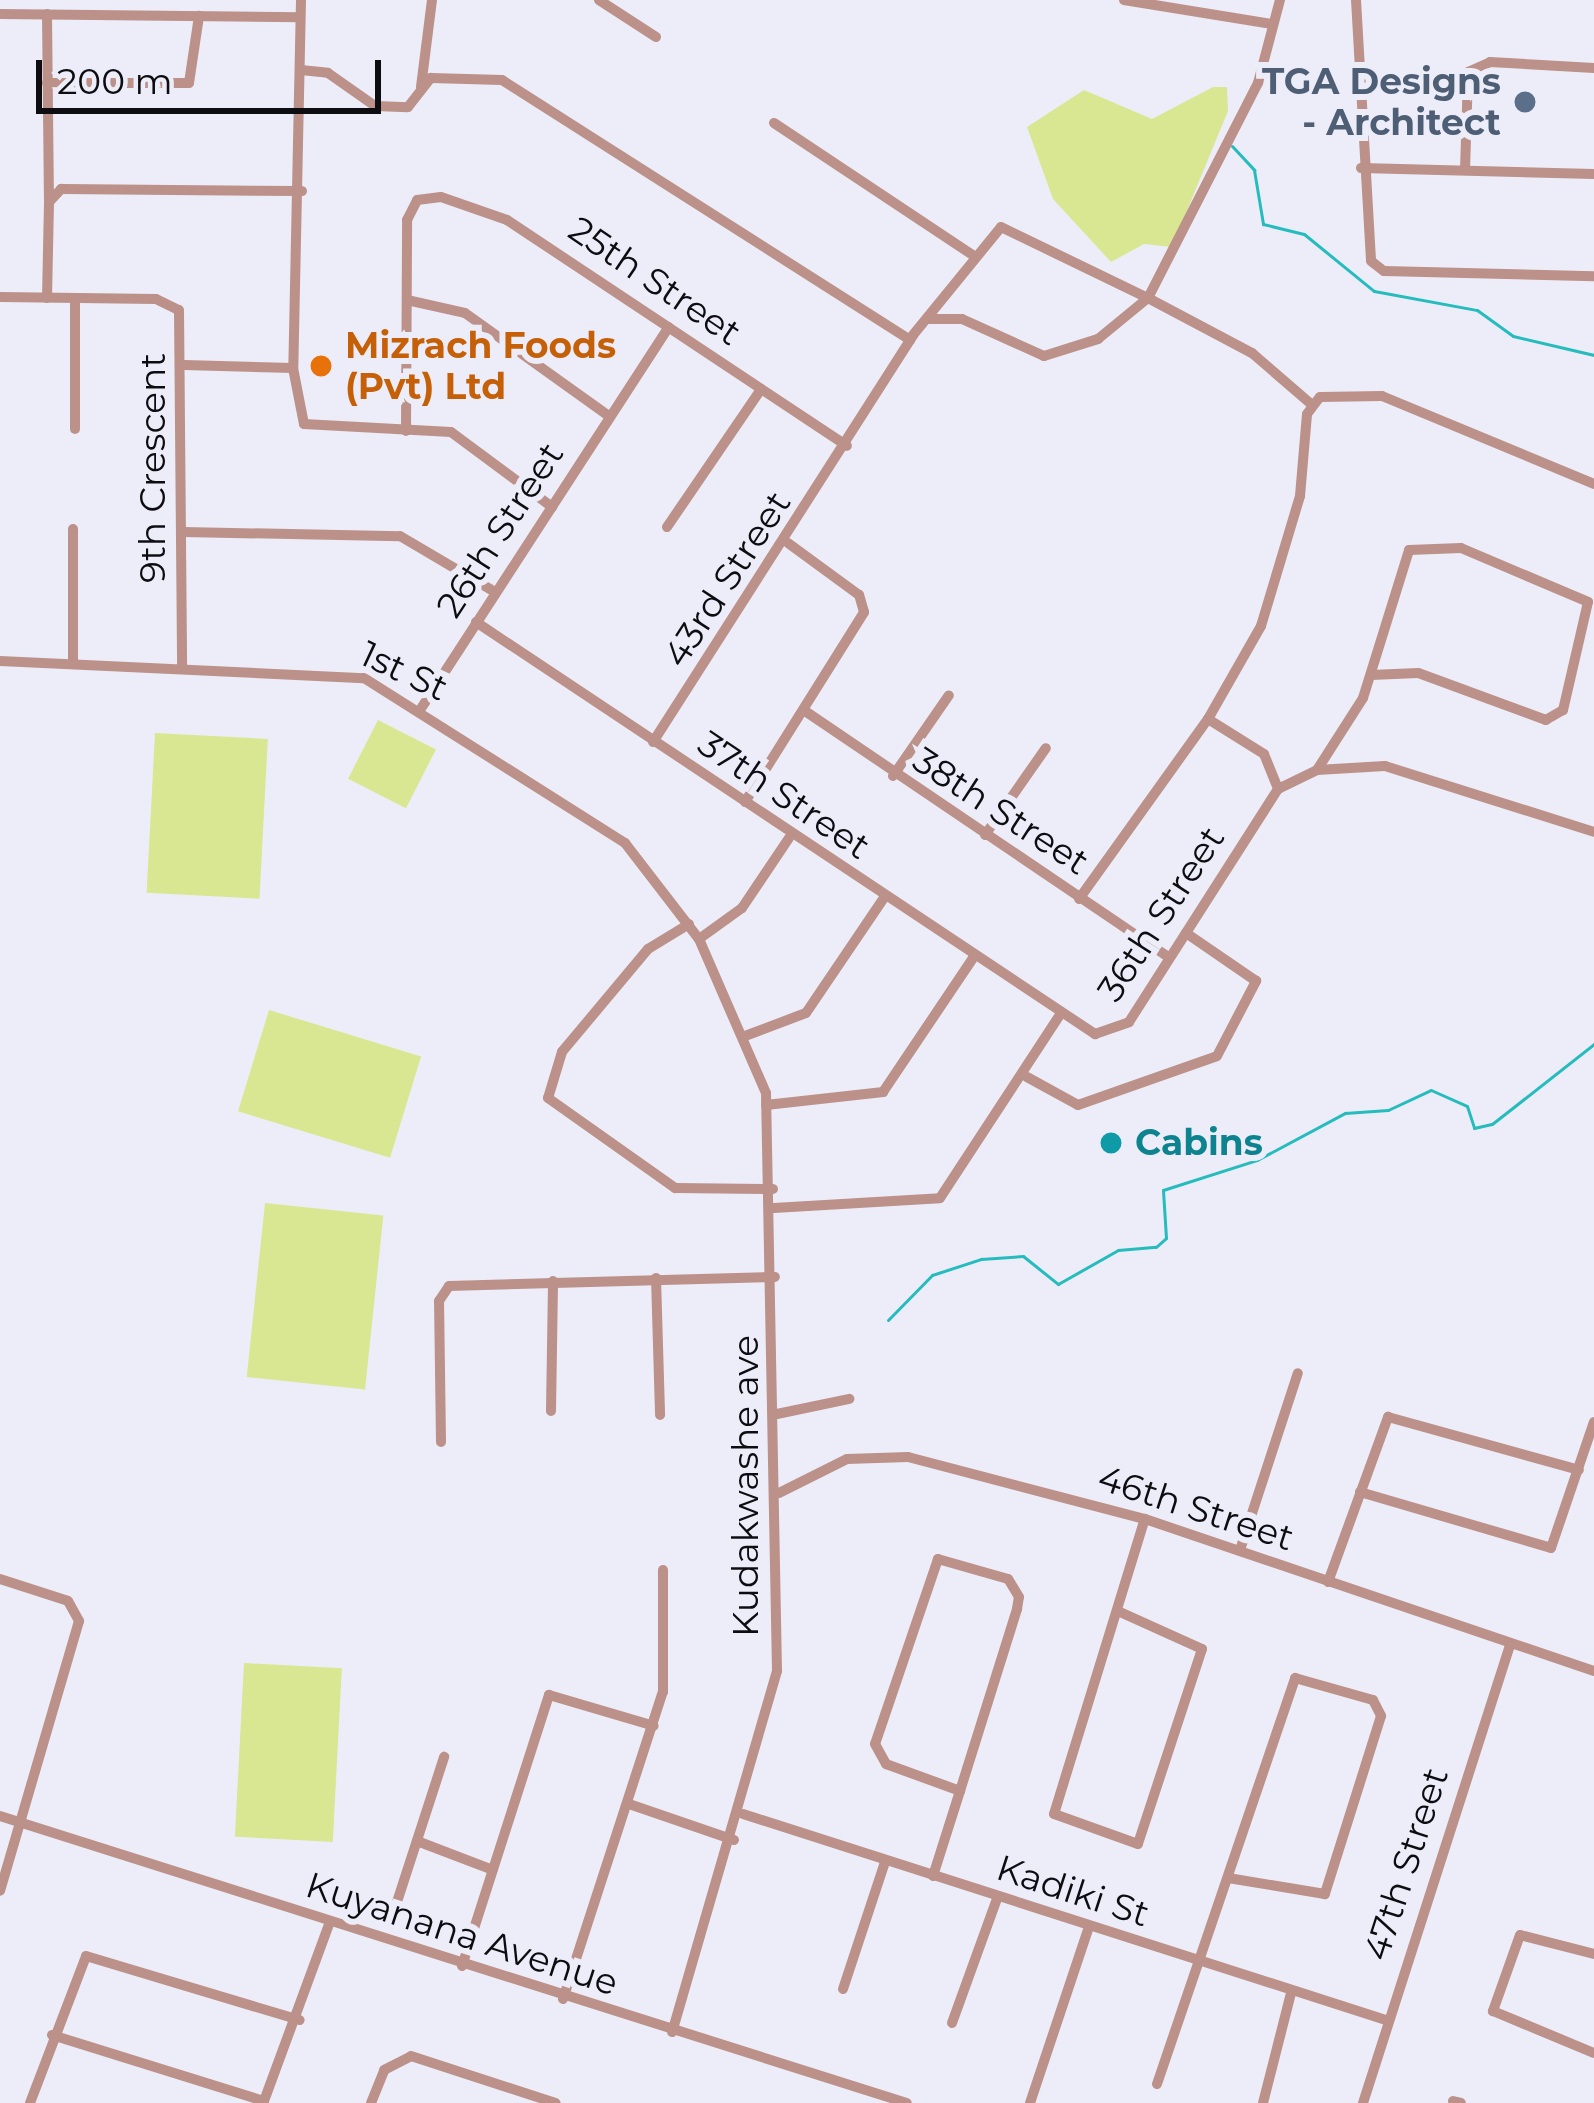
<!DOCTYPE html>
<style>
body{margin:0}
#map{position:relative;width:1594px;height:2103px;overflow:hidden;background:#ecedf8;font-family:Montserrat,sans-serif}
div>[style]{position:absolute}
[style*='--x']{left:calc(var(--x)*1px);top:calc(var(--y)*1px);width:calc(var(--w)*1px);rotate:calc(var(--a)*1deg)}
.green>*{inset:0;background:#d9e792;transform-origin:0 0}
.stream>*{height:3px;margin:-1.5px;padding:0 1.5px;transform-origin:1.5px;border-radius:1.5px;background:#26bcbe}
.minor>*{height:10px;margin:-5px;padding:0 5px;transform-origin:5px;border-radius:5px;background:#bb9189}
.dots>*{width:33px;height:33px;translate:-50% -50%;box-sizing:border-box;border:6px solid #ecedf8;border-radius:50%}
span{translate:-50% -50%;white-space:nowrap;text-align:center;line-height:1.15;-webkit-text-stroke:12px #ecedf8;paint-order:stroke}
.service-label{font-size:36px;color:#4e5e75;font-weight:700}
.right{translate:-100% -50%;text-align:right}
.street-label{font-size:36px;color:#0d0d11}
.food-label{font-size:36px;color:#c56008;font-weight:700}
.left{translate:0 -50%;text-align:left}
.culture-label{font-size:36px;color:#0d838f;font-weight:700}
.scale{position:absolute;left:36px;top:60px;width:345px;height:54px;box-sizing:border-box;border:6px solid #0d0d11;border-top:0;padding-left:15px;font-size:36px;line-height:42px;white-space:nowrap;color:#0d0d11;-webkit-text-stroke:9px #ecedf8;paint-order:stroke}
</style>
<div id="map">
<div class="green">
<div style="clip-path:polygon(1213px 87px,1227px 87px,1228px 111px,1172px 247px,1144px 244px,1111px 262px,1053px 199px,1027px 127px,1084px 90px,1152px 119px)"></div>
<div style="left:378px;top:720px;width:65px;height:66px;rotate:27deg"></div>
<div style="left:155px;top:733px;width:113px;height:160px;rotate:3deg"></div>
<div style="left:269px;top:1010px;width:159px;height:106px;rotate:17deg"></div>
<div style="left:265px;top:1203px;width:119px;height:175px;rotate:6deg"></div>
<div style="left:244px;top:1663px;width:98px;height:174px;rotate:3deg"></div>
</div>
<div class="stream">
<div style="--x:1232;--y:146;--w:33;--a:47"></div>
<div style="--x:1254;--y:170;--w:55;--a:80.5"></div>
<div style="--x:1263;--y:224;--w:42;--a:13.7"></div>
<div style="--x:1304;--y:234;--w:90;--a:39.2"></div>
<div style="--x:1374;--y:291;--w:105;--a:10.5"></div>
<div style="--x:1477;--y:310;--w:44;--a:35.8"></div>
<div style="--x:1513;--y:336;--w:83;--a:13.2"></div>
<div style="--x:888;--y:1320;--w:63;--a:-45.6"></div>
<div style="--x:932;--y:1275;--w:52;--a:-18.1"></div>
<div style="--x:981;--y:1259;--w:42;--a:-4.1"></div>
<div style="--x:1023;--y:1256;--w:45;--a:38.7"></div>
<div style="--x:1058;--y:1284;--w:69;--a:-29.5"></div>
<div style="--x:1118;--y:1250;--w:38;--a:-5"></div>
<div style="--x:1156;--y:1247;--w:13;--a:-42"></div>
<div style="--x:1166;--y:1238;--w:48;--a:-93.6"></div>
<div style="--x:1163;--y:1190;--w:99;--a:-17.7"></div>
<div style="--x:1257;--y:1160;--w:100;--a:-28.1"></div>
<div style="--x:1345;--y:1113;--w:43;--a:-4"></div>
<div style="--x:1388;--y:1110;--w:47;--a:-24.9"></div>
<div style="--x:1431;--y:1090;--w:39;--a:24"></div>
<div style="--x:1467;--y:1106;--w:23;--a:72"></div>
<div style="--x:1474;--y:1128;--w:18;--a:-13"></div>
<div style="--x:1492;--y:1124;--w:130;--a:-38.1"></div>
</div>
<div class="minor">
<div style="--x:301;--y:0;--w:368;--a:91.2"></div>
<div style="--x:293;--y:368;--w:57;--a:78.9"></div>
<div style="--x:304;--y:424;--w:147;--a:3.1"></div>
<div style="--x:451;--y:432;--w:126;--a:36.6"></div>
<div style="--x:599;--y:0;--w:68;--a:33"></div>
<div style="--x:1124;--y:0;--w:150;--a:9.2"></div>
<div style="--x:1356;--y:0;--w:261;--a:86.7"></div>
<div style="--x:1371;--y:261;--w:16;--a:38"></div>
<div style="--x:1384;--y:271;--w:210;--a:1.4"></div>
<div style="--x:0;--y:14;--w:300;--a:0.6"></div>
<div style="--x:47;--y:14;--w:185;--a:89.4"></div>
<div style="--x:301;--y:70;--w:27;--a:6"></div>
<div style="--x:328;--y:73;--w:57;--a:35.1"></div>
<div style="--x:375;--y:106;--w:33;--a:2"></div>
<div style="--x:408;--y:107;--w:37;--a:-52"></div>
<div style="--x:431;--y:78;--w:71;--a:1.6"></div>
<div style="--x:502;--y:80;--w:484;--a:32.5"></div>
<div style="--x:47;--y:83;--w:142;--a:0"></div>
<div style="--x:189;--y:83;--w:68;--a:-81.5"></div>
<div style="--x:421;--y:87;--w:88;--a:-82.8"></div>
<div style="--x:774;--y:123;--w:240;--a:33.6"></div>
<div style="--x:1361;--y:168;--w:233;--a:1.5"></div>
<div style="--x:1465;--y:170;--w:98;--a:-88.2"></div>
<div style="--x:1468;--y:72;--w:24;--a:-24"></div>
<div style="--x:1490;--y:62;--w:104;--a:3.3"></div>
<div style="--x:0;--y:297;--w:156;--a:0.7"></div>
<div style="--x:156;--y:299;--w:25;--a:26"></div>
<div style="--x:179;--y:310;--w:355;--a:89.5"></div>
<div style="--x:47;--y:298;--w:96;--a:-88.8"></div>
<div style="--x:49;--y:202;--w:18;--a:-47"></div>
<div style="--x:61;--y:189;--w:241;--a:0.5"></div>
<div style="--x:75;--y:299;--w:130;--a:90"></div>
<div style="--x:407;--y:300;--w:59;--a:12.6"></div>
<div style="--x:465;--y:313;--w:178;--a:35.6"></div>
<div style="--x:927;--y:319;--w:35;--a:0"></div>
<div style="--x:962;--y:319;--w:90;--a:24.3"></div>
<div style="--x:1044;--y:356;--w:57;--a:-17.5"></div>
<div style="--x:1098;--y:339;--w:65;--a:-39.4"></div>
<div style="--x:1148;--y:298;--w:118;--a:27.9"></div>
<div style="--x:1252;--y:353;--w:78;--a:40.8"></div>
<div style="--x:184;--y:365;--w:109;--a:1.6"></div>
<div style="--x:406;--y:431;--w:211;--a:-89.7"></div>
<div style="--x:407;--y:220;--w:22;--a:-63"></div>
<div style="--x:417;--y:200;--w:24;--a:-7"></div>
<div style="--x:441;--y:197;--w:70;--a:19.2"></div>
<div style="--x:507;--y:220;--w:408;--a:33.6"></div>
<div style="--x:667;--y:527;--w:167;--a:-55.7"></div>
<div style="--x:183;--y:532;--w:217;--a:1.1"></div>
<div style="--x:400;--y:536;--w:110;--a:30.5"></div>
<div style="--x:476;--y:622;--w:744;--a:33.65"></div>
<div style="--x:1095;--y:1034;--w:36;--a:-19"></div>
<div style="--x:1129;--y:1022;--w:277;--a:-57.4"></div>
<div style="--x:1278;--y:789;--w:43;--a:-26"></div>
<div style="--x:1317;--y:770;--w:68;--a:-3.4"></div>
<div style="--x:1385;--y:766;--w:219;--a:17.5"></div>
<div style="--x:0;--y:661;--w:364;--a:2.7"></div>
<div style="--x:364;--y:678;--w:309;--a:32.3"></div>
<div style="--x:625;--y:843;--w:121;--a:52.4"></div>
<div style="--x:699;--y:939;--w:168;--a:66.5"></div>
<div style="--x:766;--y:1093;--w:578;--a:88.91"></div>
<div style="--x:777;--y:1671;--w:376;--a:106.2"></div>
<div style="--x:73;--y:662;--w:133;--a:-90"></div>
<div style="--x:422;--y:707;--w:453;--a:-57"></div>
<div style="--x:805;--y:711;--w:439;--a:34.1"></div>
<div style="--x:1208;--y:719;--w:107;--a:-60.3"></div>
<div style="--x:1261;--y:626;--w:136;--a:-73.3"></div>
<div style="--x:1300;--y:496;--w:82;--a:-85.1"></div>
<div style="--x:1307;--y:414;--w:21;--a:-53"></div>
<div style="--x:1320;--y:397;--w:62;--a:-0.9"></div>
<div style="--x:1382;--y:396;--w:230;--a:22.5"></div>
<div style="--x:653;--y:742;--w:483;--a:-57.4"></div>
<div style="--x:913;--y:335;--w:139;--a:-50.8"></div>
<div style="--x:1001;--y:227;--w:163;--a:25.8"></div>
<div style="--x:1148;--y:298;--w:242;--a:-62.9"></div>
<div style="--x:1258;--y:83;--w:86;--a:-75.2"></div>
<div style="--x:1317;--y:770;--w:85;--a:-57.4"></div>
<div style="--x:1363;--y:698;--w:155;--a:-72.7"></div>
<div style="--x:1409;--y:550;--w:52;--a:-2.2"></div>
<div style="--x:1461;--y:548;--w:138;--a:23"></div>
<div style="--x:1588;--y:602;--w:111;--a:103"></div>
<div style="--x:1563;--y:710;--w:20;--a:150"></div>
<div style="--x:1546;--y:720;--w:136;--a:-159.8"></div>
<div style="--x:1418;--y:673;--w:47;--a:177.6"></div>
<div style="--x:893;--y:776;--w:98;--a:-55.3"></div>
<div style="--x:745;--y:802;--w:224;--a:-57.9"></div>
<div style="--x:864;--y:612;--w:18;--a:-106"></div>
<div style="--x:859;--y:595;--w:88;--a:-143.8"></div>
<div style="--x:985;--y:835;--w:106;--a:-55"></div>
<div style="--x:1079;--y:899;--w:221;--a:-54.4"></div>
<div style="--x:1208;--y:719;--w:66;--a:32"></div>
<div style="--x:1264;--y:754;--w:38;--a:68"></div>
<div style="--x:689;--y:924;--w:48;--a:148.6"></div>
<div style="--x:648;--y:949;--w:134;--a:129.9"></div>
<div style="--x:562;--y:1052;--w:48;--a:106.9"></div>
<div style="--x:548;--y:1098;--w:156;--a:35.3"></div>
<div style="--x:675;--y:1188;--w:98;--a:0.6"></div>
<div style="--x:699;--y:939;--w:53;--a:-35.8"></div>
<div style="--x:742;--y:908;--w:84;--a:-56.1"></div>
<div style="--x:745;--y:1036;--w:65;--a:-20.7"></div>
<div style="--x:806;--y:1013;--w:139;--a:-55.9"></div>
<div style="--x:1027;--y:1077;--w:58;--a:28.8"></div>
<div style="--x:1078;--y:1105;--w:147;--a:-19.4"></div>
<div style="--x:1217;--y:1056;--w:85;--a:-62.5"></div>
<div style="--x:1256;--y:981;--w:85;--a:-145.6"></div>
<div style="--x:766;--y:1105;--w:118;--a:-6.3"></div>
<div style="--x:883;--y:1092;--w:161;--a:-56.1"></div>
<div style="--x:774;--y:1208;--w:166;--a:-3.4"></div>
<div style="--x:940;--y:1198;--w:217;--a:-56.8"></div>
<div style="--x:656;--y:1278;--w:137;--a:88.3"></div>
<div style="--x:551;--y:1411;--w:130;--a:-89.1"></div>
<div style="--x:777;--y:1414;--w:74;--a:-11.8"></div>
<div style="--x:441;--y:1442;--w:141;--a:-90.8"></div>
<div style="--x:439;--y:1301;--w:18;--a:-56"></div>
<div style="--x:449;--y:1286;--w:326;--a:-1.6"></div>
<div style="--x:1360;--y:1492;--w:199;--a:16.3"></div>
<div style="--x:1551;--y:1548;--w:133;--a:-71.2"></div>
<div style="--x:779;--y:1493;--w:76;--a:-26.6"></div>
<div style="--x:847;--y:1459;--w:61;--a:-1.9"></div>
<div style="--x:908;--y:1457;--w:245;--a:14.7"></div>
<div style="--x:1145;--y:1519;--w:474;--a:18.7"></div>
<div style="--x:1240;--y:1550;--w:186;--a:-71.9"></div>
<div style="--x:0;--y:1579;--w:71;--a:17.9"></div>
<div style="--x:68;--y:1601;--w:23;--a:61"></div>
<div style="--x:79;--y:1621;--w:281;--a:106.3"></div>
<div style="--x:1328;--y:1582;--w:176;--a:-70"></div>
<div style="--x:1388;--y:1417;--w:198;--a:15.5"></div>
<div style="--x:1120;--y:1612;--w:90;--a:24.3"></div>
<div style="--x:1202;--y:1649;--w:205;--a:108.2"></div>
<div style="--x:1138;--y:1844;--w:89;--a:-160.3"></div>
<div style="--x:1054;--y:1814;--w:309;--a:-72.9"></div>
<div style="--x:629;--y:1804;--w:111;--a:18.9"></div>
<div style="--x:743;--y:1814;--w:675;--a:17.76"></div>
<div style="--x:0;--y:1816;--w:951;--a:17.56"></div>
<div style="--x:417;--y:1841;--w:81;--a:20.9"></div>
<div style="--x:933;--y:1876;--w:89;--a:-72.4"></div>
<div style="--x:960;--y:1791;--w:191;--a:-72.6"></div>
<div style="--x:1017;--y:1609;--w:12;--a:-81"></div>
<div style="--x:1019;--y:1597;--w:21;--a:-121"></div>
<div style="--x:1008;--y:1579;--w:73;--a:-164.1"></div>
<div style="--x:938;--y:1559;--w:195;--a:108.8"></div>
<div style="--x:875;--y:1744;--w:23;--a:61"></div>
<div style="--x:886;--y:1764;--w:79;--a:20"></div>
<div style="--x:396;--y:1905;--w:156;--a:-72"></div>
<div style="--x:1594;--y:1954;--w:76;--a:-165.6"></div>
<div style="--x:1520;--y:1935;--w:81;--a:109.6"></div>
<div style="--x:1493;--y:2011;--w:109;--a:22.6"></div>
<div style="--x:462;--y:1966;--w:285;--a:-72.2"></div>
<div style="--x:549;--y:1695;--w:109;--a:16.4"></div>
<div style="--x:843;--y:1989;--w:134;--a:-71.7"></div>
<div style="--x:563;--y:1999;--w:323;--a:-72"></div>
<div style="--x:663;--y:1692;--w:122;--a:-90"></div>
<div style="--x:952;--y:2023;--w:132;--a:-70.1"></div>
<div style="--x:52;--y:2035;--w:222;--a:17.3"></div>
<div style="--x:264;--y:2101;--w:189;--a:-69.8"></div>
<div style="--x:1157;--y:2084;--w:429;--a:-71.2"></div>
<div style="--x:1295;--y:1678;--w:81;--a:15.8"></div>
<div style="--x:1373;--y:1700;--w:18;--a:63"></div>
<div style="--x:1381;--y:1716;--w:187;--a:107.5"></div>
<div style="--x:1325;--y:1894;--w:98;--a:-170.6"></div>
<div style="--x:1453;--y:2101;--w:8;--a:14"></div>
<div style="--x:30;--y:2103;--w:157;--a:-69.1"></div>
<div style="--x:86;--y:1956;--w:223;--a:16.7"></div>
<div style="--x:371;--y:2103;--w:35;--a:-68"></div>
<div style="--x:384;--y:2070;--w:30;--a:-27"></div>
<div style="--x:411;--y:2056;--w:152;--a:18"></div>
<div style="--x:1030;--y:2103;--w:182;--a:-71.5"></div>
<div style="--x:1263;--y:2103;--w:114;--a:-75.7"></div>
<div style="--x:1363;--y:2103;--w:480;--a:-72.2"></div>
</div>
<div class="dots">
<div style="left:1525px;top:102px;background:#5c6f8a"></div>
<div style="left:321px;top:366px;background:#e8710a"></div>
<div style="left:1111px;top:1143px;background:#0f9aa8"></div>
</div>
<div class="service-label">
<span class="right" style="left:1501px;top:102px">TGA Designs<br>- Architect</span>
</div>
<div class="street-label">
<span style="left:655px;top:281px;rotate:34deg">25th Street</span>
<span style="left:153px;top:468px;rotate:-90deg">9th Crescent</span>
<span style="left:500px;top:530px;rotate:-57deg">26th Street</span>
<span style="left:727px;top:579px;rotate:-57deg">43rd Street</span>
<span style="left:404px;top:671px;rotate:25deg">1st St</span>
<span style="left:784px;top:795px;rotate:34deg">37th Street</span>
<span style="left:1001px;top:811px;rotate:33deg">38th Street</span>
<span style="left:1161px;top:914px;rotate:-57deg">36th Street</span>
<span style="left:746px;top:1486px;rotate:-90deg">Kudakwashe ave</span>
<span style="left:1196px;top:1508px;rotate:18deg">46th Street</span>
<span style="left:1406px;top:1864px;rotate:-72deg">47th Street</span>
<span style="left:1073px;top:1891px;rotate:18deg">Kadiki St</span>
<span style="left:462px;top:1934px;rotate:18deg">Kuyanana Avenue</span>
</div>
<div class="food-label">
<span class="left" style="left:345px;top:366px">Mizrach Foods<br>(Pvt) Ltd</span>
</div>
<div class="culture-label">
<span class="left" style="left:1135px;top:1143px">Cabins</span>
</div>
<div class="scale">200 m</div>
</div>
